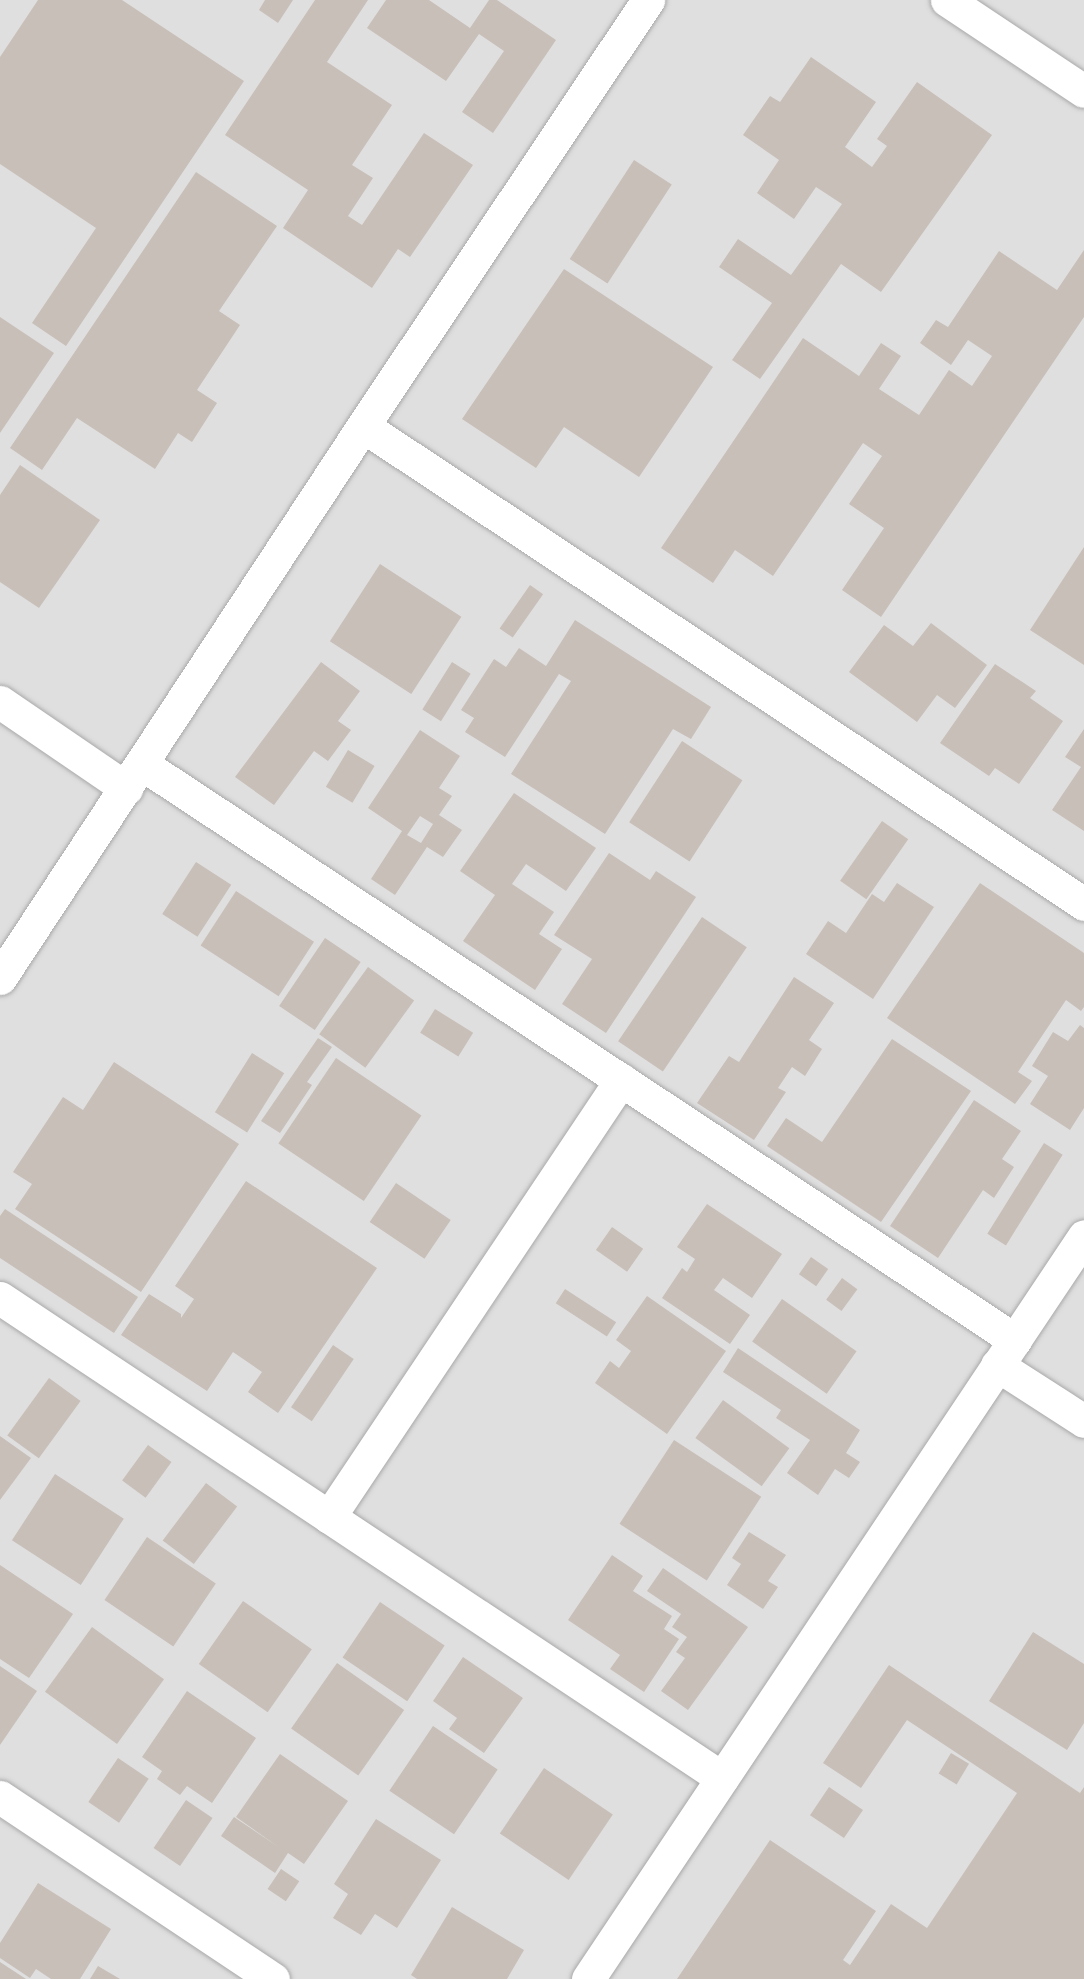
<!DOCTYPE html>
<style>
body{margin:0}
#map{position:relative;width:1084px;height:1979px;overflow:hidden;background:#f2efe9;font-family:"DejaVu Sans",sans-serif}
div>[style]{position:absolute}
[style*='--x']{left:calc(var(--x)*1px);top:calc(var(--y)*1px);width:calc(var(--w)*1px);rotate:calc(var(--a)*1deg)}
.residential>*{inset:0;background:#e0dfdf;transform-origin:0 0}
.building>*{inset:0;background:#c7bfb8;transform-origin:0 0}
.roads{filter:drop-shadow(0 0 2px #a9a9a9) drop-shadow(0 0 2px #a9a9a9)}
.minor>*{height:33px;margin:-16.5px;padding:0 16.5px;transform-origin:16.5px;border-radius:16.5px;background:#fff}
span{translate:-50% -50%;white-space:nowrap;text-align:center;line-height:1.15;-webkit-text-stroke:5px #fff;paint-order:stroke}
</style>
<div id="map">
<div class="residential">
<div style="left:0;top:0;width:1084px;height:1979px"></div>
</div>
<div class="building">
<div style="clip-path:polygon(38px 0,122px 0,244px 81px,66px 346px,32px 323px,96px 228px,0 164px,0 57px)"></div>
<div style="clip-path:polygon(265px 0,293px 0,278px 23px,259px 10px)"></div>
<div style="clip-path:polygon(315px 0,368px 0,327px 62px,392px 105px,352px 165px,373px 178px,348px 216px,362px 225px,424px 133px,473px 165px,410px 257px,398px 249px,372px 288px,283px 228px,308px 190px,225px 135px)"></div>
<div style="clip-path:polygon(386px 0,429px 0,470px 28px,489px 0,497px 0,556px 40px,493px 133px,462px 112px,504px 51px,479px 34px,446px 81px,367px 28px)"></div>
<div style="clip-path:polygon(811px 57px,876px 102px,845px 147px,872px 167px,887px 146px,877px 139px,917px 82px,992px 135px,881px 292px,841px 264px,760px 379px,732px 360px,772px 303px,719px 267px,738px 239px,791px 275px,842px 204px,816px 187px,794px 219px,757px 193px,779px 160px,743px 135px,770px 96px,780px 102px)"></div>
<div style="left:634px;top:160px;width:45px;height:118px;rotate:33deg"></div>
<div style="clip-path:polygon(196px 172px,277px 226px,219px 311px,240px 325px,197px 390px,217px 403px,192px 442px,178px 433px,155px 469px,77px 418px,42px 470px,10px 448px)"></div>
<div style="clip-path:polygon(1084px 250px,1084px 317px,881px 617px,842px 590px,884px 528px,849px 504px,882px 456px,863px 443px,773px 576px,735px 550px,713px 583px,661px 548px,803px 338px,859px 376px,881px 343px,901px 356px,879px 389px,919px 415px,949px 370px,972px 386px,992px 356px,968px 340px,951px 365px,920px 343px,936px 320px,948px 327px,999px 251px,1057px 290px)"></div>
<div style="clip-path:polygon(564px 269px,713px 367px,639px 477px,564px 427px,536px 468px,462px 419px)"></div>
<div style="clip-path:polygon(0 317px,54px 353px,0 433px)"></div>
<div style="clip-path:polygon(20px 465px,100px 520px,39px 608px,0 582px,0 495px)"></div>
<div style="clip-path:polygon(1084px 547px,1084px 665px,1030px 630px)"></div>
<div style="left:380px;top:564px;width:97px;height:92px;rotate:33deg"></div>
<div style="left:530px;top:585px;width:16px;height:53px;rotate:35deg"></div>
<div style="clip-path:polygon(575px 620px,711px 707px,691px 739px,673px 729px,605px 834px,511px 774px,571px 681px,559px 674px,505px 757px,465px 732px,474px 718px,461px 710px,494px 659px,506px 667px,519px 648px,546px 666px)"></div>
<div style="clip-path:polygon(931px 623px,987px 665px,955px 708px,937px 695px,917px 722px,849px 672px,884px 625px,913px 646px)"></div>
<div style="clip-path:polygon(321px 662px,360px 691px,338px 721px,351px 730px,328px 761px,314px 751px,274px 805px,235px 777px)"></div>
<div style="left:452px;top:662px;width:22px;height:56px;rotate:32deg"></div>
<div style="clip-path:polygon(995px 664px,1036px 691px,1030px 698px,1063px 721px,1019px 784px,995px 768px,989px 776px,940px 743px)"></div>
<div style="clip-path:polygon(1084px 729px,1084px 831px,1052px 810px,1081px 767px,1065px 757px)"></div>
<div style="clip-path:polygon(evenodd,420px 730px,460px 756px,439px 788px,452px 796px,439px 815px,462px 830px,443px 857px,427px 847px,395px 895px,371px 879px,402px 831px,368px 808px,420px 730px,420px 816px,433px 824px,421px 843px,407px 835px,420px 816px)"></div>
<div style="left:682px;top:741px;width:72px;height:97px;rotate:33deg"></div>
<div style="left:348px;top:750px;width:31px;height:43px;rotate:31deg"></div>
<div style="clip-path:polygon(514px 793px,596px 848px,566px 891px,526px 864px,512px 884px,554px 912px,539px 934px,562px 949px,535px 990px,463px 941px,495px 895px,460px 871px)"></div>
<div style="left:882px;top:821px;width:32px;height:73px;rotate:35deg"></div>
<div style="clip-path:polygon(609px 853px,650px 880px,656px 871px,696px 897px,606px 1033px,562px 1004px,592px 959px,554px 935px)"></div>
<div style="left:196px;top:862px;width:42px;height:62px;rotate:33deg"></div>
<div style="clip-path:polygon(897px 883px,934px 907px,873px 999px,806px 954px,828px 921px,846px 933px,872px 894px,884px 902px)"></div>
<div style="clip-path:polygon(980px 883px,1084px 953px,1084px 1007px,1081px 1011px,1066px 1000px,1018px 1072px,1032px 1081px,1015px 1104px,887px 1018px)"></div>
<div style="left:236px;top:891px;width:93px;height:65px;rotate:33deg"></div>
<div style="left:702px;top:917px;width:54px;height:150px;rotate:34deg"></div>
<div style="left:325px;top:938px;width:43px;height:82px;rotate:34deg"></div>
<div style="left:368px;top:967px;width:57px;height:83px;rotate:36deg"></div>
<div style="clip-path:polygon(794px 977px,834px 1003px,809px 1040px,822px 1049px,805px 1076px,792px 1067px,778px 1088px,786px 1092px,754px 1140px,697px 1103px,729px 1056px,739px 1062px)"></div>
<div style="left:435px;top:1009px;width:45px;height:28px;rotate:32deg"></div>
<div style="clip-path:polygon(1080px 1025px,1084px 1028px,1084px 1108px,1070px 1130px,1030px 1104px,1048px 1076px,1032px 1066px,1053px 1032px,1068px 1041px)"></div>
<div style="clip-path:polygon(318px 1038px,332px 1047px,307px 1082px,312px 1085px,280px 1133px,261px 1121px)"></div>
<div style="clip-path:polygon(892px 1039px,971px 1091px,881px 1222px,767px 1146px,786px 1118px,822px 1142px)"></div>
<div style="left:252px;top:1053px;width:38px;height:70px;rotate:32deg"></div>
<div style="left:336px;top:1058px;width:103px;height:103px;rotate:34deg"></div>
<div style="clip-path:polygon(114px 1062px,239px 1144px,141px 1292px,15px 1209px,32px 1184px,13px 1172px,63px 1097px,83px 1110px)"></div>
<div style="clip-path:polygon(974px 1100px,1021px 1131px,1002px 1159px,1014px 1167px,994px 1198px,983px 1190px,938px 1258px,890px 1226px)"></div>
<div style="left:1044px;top:1143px;width:22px;height:107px;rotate:32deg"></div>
<div style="clip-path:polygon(246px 1181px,377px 1268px,278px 1413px,248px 1392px,262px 1372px,233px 1352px,207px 1391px,121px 1335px,149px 1294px,181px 1314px,181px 1318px,194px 1299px,175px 1286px)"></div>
<div style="left:396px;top:1183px;width:66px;height:47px;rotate:34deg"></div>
<div style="clip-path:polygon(707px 1204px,782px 1254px,752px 1298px,723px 1278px,714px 1290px,750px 1315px,730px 1344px,662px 1298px,682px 1268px,687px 1272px,695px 1259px,677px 1247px)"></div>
<div style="clip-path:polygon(5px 1209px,138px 1297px,114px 1333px,0 1258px,0 1216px)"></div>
<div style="left:612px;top:1227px;width:38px;height:28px;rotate:35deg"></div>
<div style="left:811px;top:1257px;width:21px;height:21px;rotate:35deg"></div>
<div style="left:842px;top:1278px;width:19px;height:27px;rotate:36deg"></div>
<div style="left:565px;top:1289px;width:61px;height:17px;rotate:33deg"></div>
<div style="clip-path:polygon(647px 1296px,726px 1351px,667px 1434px,595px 1383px,610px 1361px,619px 1368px,631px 1351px,616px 1340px)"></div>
<div style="left:782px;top:1299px;width:91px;height:52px;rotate:35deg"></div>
<div style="left:333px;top:1345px;width:25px;height:75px;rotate:34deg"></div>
<div style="clip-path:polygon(738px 1348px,860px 1430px,846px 1453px,860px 1462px,849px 1478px,835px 1469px,818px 1495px,787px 1473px,810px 1440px,776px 1418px,781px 1410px,723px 1372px)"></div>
<div style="left:49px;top:1378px;width:39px;height:71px;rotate:36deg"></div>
<div style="left:723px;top:1400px;width:82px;height:47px;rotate:36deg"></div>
<div style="clip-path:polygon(0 1436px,31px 1458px,0 1500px)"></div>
<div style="left:674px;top:1440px;width:104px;height:100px;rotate:33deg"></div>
<div style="left:148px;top:1445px;width:29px;height:44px;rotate:36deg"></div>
<div style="left:55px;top:1474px;width:82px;height:79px;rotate:33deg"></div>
<div style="left:206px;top:1483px;width:39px;height:72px;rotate:37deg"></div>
<div style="clip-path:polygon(749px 1532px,786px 1555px,768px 1581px,778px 1587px,763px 1609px,727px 1585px,741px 1564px,732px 1558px)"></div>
<div style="left:147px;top:1537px;width:83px;height:76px;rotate:34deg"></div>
<div style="clip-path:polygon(612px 1555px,643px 1576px,633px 1591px,672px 1616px,664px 1629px,679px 1639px,644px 1692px,610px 1669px,620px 1655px,568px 1620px)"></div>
<div style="clip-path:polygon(0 1565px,73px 1614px,29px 1678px,0 1659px)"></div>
<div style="clip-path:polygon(663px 1568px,748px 1627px,688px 1710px,661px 1691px,685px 1658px,676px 1652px,687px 1637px,672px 1627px,681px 1614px,647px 1591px)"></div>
<div style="left:243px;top:1601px;width:84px;height:77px;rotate:35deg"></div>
<div style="left:380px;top:1602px;width:78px;height:67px;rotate:34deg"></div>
<div style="left:92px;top:1627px;width:89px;height:80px;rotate:36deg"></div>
<div style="clip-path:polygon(1033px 1632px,1084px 1664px,1084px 1723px,1067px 1750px,989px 1701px)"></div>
<div style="clip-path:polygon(463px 1657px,523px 1698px,484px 1753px,449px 1729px,457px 1718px,433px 1701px)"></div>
<div style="left:337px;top:1663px;width:82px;height:80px;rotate:35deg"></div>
<div style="clip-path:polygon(889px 1665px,1080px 1793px,1084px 1787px,1084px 1979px,677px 1979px,770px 1840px,876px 1911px,843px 1960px,850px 1965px,891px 1904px,927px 1928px,1017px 1793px,907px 1720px,861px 1788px,823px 1763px)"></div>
<div style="clip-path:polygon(0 1666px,37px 1691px,0 1745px)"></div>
<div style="clip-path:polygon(187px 1691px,256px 1738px,212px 1803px,187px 1786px,180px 1795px,157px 1779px,162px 1771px,142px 1757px)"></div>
<div style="left:433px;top:1726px;width:78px;height:78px;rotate:34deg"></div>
<div style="left:951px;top:1753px;width:21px;height:24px;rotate:31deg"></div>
<div style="clip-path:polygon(280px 1754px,348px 1801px,304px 1864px,288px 1853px,275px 1873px,221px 1836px,234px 1817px,280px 1848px,236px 1817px)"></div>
<div style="left:118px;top:1758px;width:37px;height:53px;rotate:34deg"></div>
<div style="left:544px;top:1768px;width:83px;height:79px;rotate:34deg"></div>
<div style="left:829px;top:1787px;width:41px;height:34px;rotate:34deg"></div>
<div style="left:186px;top:1800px;width:32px;height:58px;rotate:34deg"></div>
<div style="clip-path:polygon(376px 1819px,441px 1860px,397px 1928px,375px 1914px,361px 1935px,333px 1918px,348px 1894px,334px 1884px)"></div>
<div style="left:281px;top:1869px;width:22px;height:24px;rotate:34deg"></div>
<div style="clip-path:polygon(38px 1883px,111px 1929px,80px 1979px,51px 1979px,36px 1969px,30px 1978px,0 1958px,0 1943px)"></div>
<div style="clip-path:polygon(452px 1907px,524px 1950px,507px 1979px,417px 1979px,411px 1975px)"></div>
<div style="clip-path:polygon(0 1962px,26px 1979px,0 1979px)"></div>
<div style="clip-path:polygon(98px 1966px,120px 1979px,90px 1979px)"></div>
</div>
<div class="roads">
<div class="minor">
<div style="--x:947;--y:0;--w:164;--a:33.6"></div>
<div style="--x:363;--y:426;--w:865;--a:33.54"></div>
<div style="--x:0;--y:702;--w:153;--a:34.3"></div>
<div style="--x:142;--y:764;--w:1046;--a:33.42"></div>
<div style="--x:0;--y:978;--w:661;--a:-56.67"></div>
<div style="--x:363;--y:426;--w:513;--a:-56.22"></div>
<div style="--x:0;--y:1298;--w:867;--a:33.62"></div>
<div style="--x:997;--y:1365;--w:103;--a:32.8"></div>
<div style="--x:329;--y:1517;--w:526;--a:-56.25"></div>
<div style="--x:0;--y:1797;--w:328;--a:33.7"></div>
<div style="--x:588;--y:1979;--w:893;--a:-56.27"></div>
</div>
</div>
</div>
